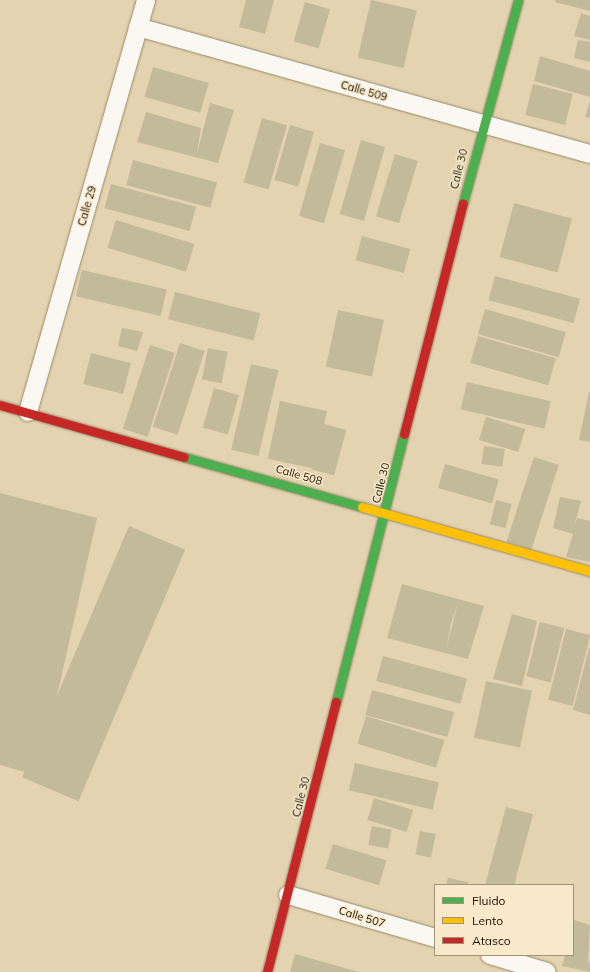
<!DOCTYPE html>
<style>
body{margin:0}
#map{position:relative;width:590px;height:972px;overflow:hidden;background:#e4d3b1;font-family:Mulish,sans-serif}
div>[style]{position:absolute}
[style*='--x']{left:calc(var(--x)*1px);top:calc(var(--y)*1px);width:calc(var(--w)*1px);rotate:calc(var(--a)*1deg)}
.building>*{inset:0;background:#c3ba9a;transform-origin:0 0}
.roads{filter:drop-shadow(0 0 1px #988967) drop-shadow(0 0 1px #988967)}
.street>*{height:18px;margin:-9px;padding:0 9px;transform-origin:9px;border-radius:9px;background:#fbf8f3}
.fast>*{height:9px;margin:-4.5px;padding:0 4.5px;transform-origin:4.5px;border-radius:4.5px;background:#4caf50}
.slow>*{height:9px;margin:-4.5px;padding:0 4.5px;transform-origin:4.5px;border-radius:4.5px;background:#ffc107}
.jam>*{height:9px;margin:-4.5px;padding:0 4.5px;transform-origin:4.5px;border-radius:4.5px;background:#c62828}
span{translate:-50% -50%;white-space:nowrap;text-align:center;line-height:1.15;-webkit-text-stroke:3px #f8e9cb;paint-order:stroke}
.street-label{font-size:11px;color:#1e1300}
.legend{position:absolute;left:434px;top:884px;width:140px;height:72px;box-sizing:border-box;background:#f8e9cb;border:1px solid #a1937a;margin:0;padding:5px 7px;list-style:none;font-size:12px;color:#1e1300}
.legend li{display:flex;align-items:center;gap:8px;height:20px}
.legend b{width:20px;border:1px solid #a1937a}
</style>
<div id="map">
<div class="building">
<div style="clip-path:polygon(246px 0,274px 0,265px 34px,239px 27px)"></div>
<div style="left:371px;top:0;width:47px;height:59px;rotate:13deg"></div>
<div style="clip-path:polygon(556px 0,590px 0,590px 11px,555px 2px)"></div>
<div style="left:305px;top:2px;width:26px;height:41px;rotate:16deg"></div>
<div style="clip-path:polygon(581px 13px,590px 16px,590px 40px,574px 36px)"></div>
<div style="clip-path:polygon(578px 40px,590px 42px,590px 62px,574px 58px)"></div>
<div style="clip-path:polygon(540px 56px,590px 71px,590px 97px,534px 81px)"></div>
<div style="left:153px;top:67px;width:58px;height:31px;rotate:16deg"></div>
<div style="left:533px;top:84px;width:41px;height:32px;rotate:14deg"></div>
<div style="clip-path:polygon(590px 101px,590px 118px,585px 117px)"></div>
<div style="clip-path:polygon(210px 103px,234px 110px,218px 163px,137px 142px,146px 112px,201px 128px,197px 153px)"></div>
<div style="left:262px;top:118px;width:26px;height:67px;rotate:16deg"></div>
<div style="left:290px;top:125px;width:25px;height:57px;rotate:16deg"></div>
<div style="left:361px;top:140px;width:25px;height:77px;rotate:16deg"></div>
<div style="left:320px;top:143px;width:26px;height:76px;rotate:16deg"></div>
<div style="left:395px;top:154px;width:24px;height:65px;rotate:17deg"></div>
<div style="left:133px;top:160px;width:87px;height:26px;rotate:15deg"></div>
<div style="left:111px;top:184px;width:88px;height:25px;rotate:15deg"></div>
<div style="left:514px;top:203px;width:60px;height:56px;rotate:15deg"></div>
<div style="left:116px;top:220px;width:82px;height:29px;rotate:17deg"></div>
<div style="left:362px;top:236px;width:50px;height:25px;rotate:15deg"></div>
<div style="left:82px;top:270px;width:87px;height:27px;rotate:13deg"></div>
<div style="left:495px;top:276px;width:88px;height:25px;rotate:15deg"></div>
<div style="left:175px;top:292px;width:88px;height:28px;rotate:14deg"></div>
<div style="left:485px;top:309px;width:84px;height:26px;rotate:16deg"></div>
<div style="left:338px;top:310px;width:47px;height:58px;rotate:12deg"></div>
<div style="clip-path:polygon(122px 328px,143px 332px,137px 351px,118px 346px)"></div>
<div style="left:478px;top:336px;width:81px;height:28px;rotate:16deg"></div>
<div style="left:180px;top:343px;width:26px;height:88px;rotate:18deg"></div>
<div style="left:150px;top:345px;width:26px;height:88px;rotate:18deg"></div>
<div style="left:208px;top:348px;width:20px;height:32px;rotate:11deg"></div>
<div style="left:91px;top:353px;width:41px;height:32px;rotate:14deg"></div>
<div style="left:251px;top:364px;width:28px;height:88px;rotate:13deg"></div>
<div style="left:467px;top:382px;width:86px;height:28px;rotate:13deg"></div>
<div style="left:214px;top:388px;width:26px;height:41px;rotate:16deg"></div>
<div style="clip-path:polygon(589px 392px,590px 392px,590px 442px,579px 440px)"></div>
<div style="left:280px;top:401px;width:48px;height:59px;rotate:12deg"></div>
<div style="left:486px;top:417px;width:41px;height:24px;rotate:17deg"></div>
<div style="left:324px;top:424px;width:23px;height:47px;rotate:15deg"></div>
<div style="left:484px;top:446px;width:21px;height:18px;rotate:8deg"></div>
<div style="left:534px;top:457px;width:26px;height:89px;rotate:18deg"></div>
<div style="left:445px;top:464px;width:56px;height:25px;rotate:16deg"></div>
<div style="clip-path:polygon(0 493px,97px 518px,39px 776px,0 765px)"></div>
<div style="clip-path:polygon(560px 497px,581px 501px,574px 527px,577px 518px,590px 521px,590px 562px,566px 557px,573px 534px,553px 528px)"></div>
<div style="left:496px;top:500px;width:16px;height:25px;rotate:14deg"></div>
<div style="left:129px;top:526px;width:61px;height:273px;rotate:23deg"></div>
<div style="clip-path:polygon(evenodd,402px 584px,484px 606px,468px 659px,387px 638px,402px 584px,458px 602px,446px 650px,451px 624px,458px 602px)"></div>
<div style="clip-path:polygon(512px 614px,537px 621px,522px 686px,493px 679px)"></div>
<div style="left:540px;top:622px;width:25px;height:56px;rotate:14deg"></div>
<div style="left:566px;top:629px;width:25px;height:73px;rotate:14deg"></div>
<div style="clip-path:polygon(589px 648px,590px 648px,590px 715px,573px 710px)"></div>
<div style="left:383px;top:656px;width:87px;height:26px;rotate:15deg"></div>
<div style="left:486px;top:681px;width:47px;height:58px;rotate:12deg"></div>
<div style="left:372px;top:690px;width:85px;height:26px;rotate:15deg"></div>
<div style="left:366px;top:716px;width:82px;height:29px;rotate:17deg"></div>
<div style="left:355px;top:763px;width:86px;height:28px;rotate:13deg"></div>
<div style="left:374px;top:798px;width:41px;height:23px;rotate:17deg"></div>
<div style="left:506px;top:807px;width:28px;height:81px;rotate:15deg"></div>
<div style="left:372px;top:826px;width:20px;height:19px;rotate:11deg"></div>
<div style="left:420px;top:831px;width:16px;height:24px;rotate:11deg"></div>
<div style="left:333px;top:844px;width:56px;height:26px;rotate:17deg"></div>
<div style="clip-path:polygon(448px 878px,468px 882px,468px 885px,446px 885px)"></div>
<div style="clip-path:polygon(574px 920px,590px 925px,588px 965px,590px 960px,590px 972px,562px 966px,565px 955px,573px 955px)"></div>
<div style="clip-path:polygon(295px 954px,359px 972px,290px 972px)"></div>
</div>
<div class="roads">
<div class="street">
<div style="--x:138;--y:27;--w:470;--a:15.7"></div>
<div style="--x:28;--y:412;--w:429;--a:-74"></div>
<div style="--x:288;--y:895;--w:153;--a:16.3"></div>
<div style="--x:490;--y:955;--w:59;--a:16.6"></div>
</div>
<div class="fast">
<div style="--x:463;--y:203;--w:210;--a:-74.8"></div>
<div style="--x:184;--y:457;--w:185;--a:15.7"></div>
<div style="--x:336;--y:702;--w:276;--a:-75.8"></div>
</div>
<div class="slow">
<div style="--x:362;--y:507;--w:237;--a:15.7"></div>
</div>
<div class="jam">
<div style="--x:0;--y:405;--w:191;--a:15.8"></div>
<div style="--x:404;--y:434;--w:238;--a:-75.7"></div>
<div style="--x:267;--y:972;--w:279;--a:-75.7"></div>
</div>
</div>
<div class="street-label">
<span style="left:364px;top:91px;rotate:16deg">Calle 509</span>
<span style="left:459px;top:169px;rotate:-76deg">Calle 30</span>
<span style="left:87px;top:206px;rotate:-74deg">Calle 29</span>
<span style="left:299px;top:475px;rotate:16deg">Calle 508</span>
<span style="left:381px;top:483px;rotate:-76deg">Calle 30</span>
<span style="left:301px;top:797px;rotate:-76deg">Calle 30</span>
<span style="left:362px;top:917px;rotate:17deg">Calle 507</span>
</div>
<ul class="legend">
<li><b style="height:5px;background:#4caf50"></b>Fluido</li>
<li><b style="height:5px;background:#ffc107"></b>Lento</li>
<li><b style="height:5px;background:#c62828"></b>Atasco</li>
</ul>
</div>
